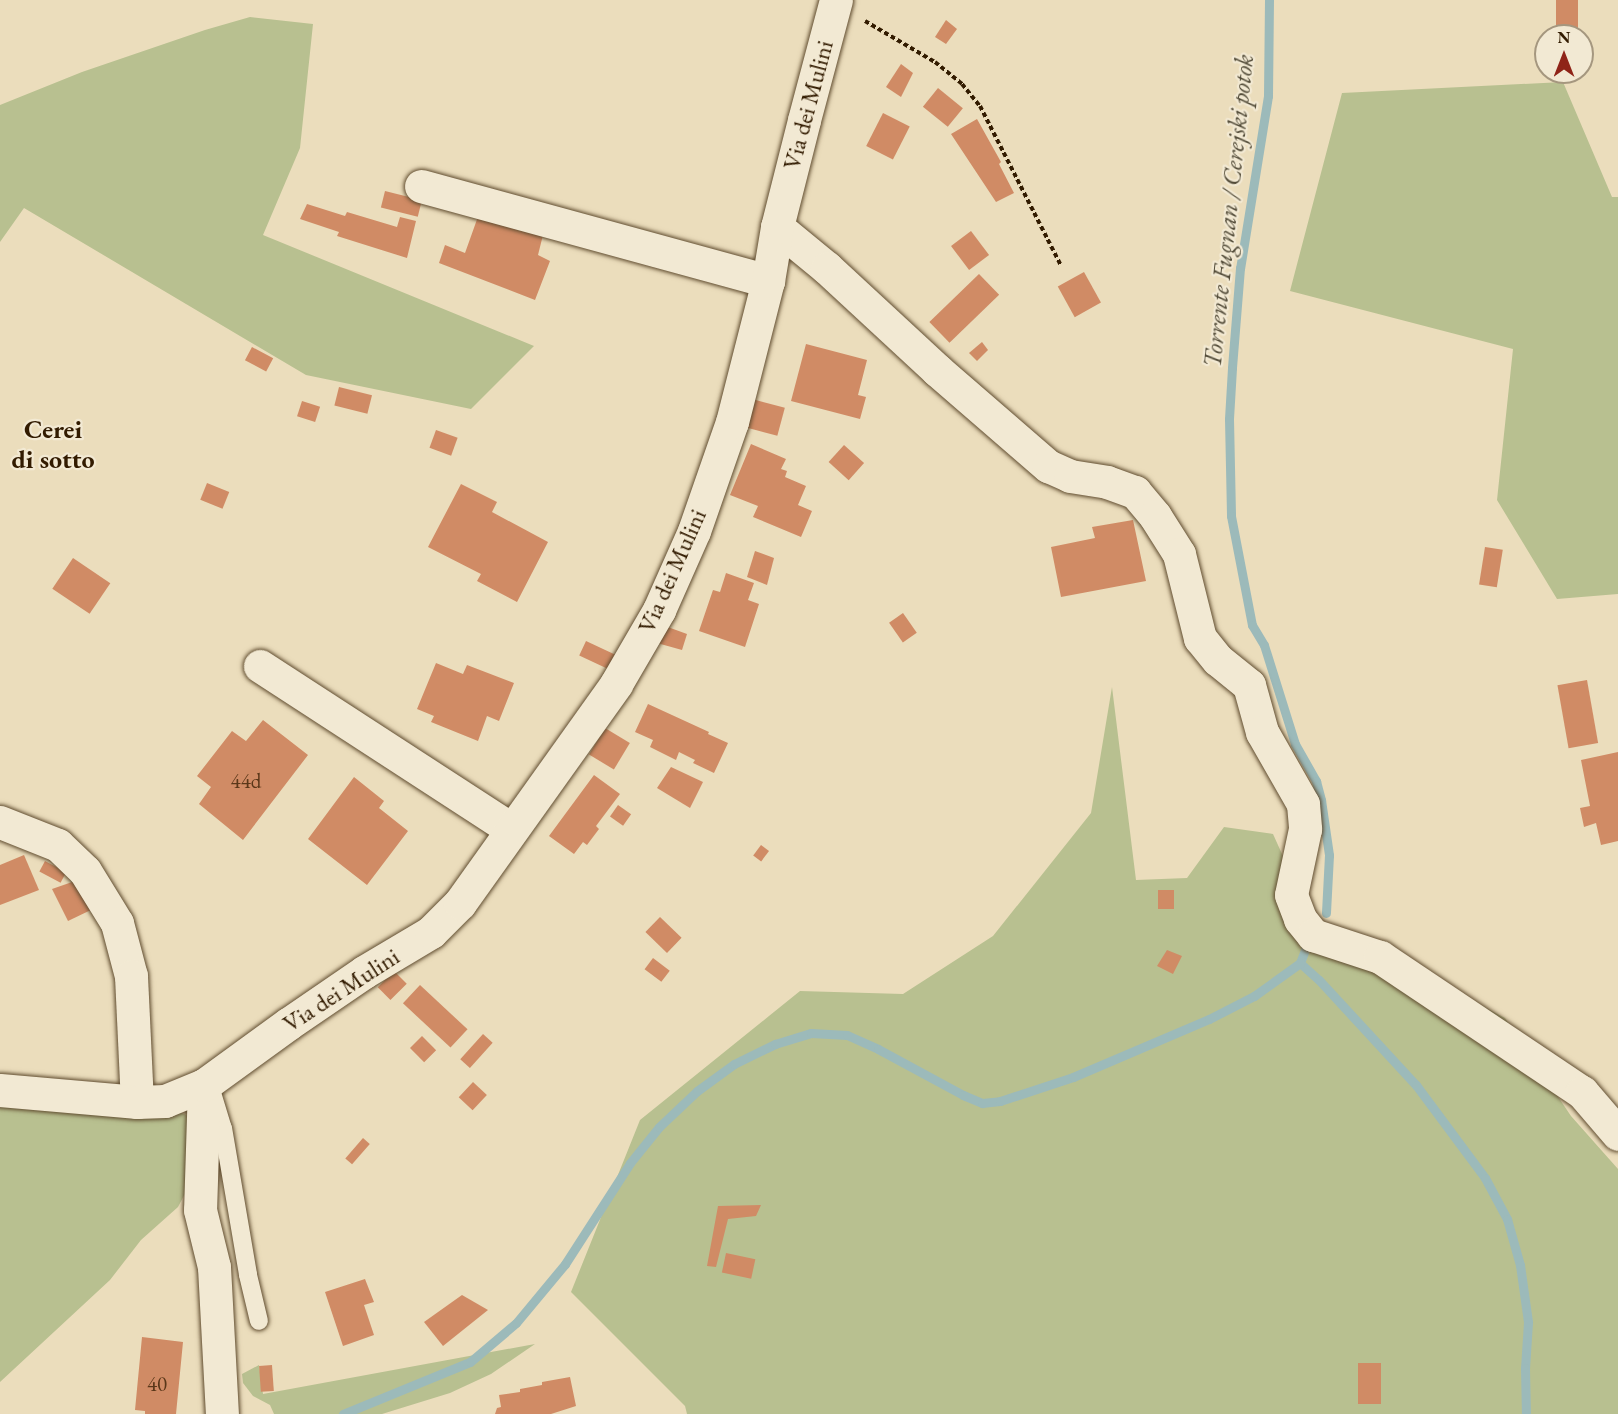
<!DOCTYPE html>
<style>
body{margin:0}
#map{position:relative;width:1618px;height:1414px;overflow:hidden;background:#ebddbc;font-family:"EB Garamond",serif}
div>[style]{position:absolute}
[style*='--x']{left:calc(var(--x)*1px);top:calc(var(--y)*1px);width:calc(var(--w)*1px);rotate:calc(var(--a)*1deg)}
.green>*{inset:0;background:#b8c090}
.stream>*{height:9px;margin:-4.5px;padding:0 4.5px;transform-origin:4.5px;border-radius:4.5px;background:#9cbaba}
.building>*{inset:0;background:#d08b65;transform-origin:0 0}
.path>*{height:4px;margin-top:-2px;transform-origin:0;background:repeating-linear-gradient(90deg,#321b00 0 4.5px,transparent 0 7.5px)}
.roads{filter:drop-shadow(0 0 2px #604c2f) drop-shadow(0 0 2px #604c2f)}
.service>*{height:18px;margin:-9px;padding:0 9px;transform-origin:9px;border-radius:9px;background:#f2e9d3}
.minor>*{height:33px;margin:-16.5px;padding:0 16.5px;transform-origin:16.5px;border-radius:16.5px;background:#f2e9d3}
span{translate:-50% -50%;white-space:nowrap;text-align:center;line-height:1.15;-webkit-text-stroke:4.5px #f2e9d3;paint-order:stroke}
.number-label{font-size:21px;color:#5a3719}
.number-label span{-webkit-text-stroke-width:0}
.street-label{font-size:24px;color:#321b00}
.water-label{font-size:26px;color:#524b38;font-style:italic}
.neighbourhood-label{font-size:26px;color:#321b00;font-weight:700}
.north{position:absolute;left:1534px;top:24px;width:60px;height:60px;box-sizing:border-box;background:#f2e9d3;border:2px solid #a5977f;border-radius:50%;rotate:0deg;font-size:16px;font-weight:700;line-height:24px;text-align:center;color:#321b00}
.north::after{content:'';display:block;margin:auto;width:21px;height:27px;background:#8f2418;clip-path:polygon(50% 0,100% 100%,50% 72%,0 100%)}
</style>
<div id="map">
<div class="green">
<div style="clip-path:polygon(250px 17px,313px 24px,300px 148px,263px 235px,534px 346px,471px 409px,306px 375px,24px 208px,0 242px,0 105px,82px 72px,205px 30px)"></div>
<div style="clip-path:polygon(1563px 82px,1612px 197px,1618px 197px,1618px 594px,1557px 599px,1497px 500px,1513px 349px,1290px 291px,1342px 93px)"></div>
<div style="clip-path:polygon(1112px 687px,1136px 880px,1187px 878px,1224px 827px,1273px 834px,1309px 914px,1505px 1018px,1571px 1116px,1618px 1169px,1618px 1414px,687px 1414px,685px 1406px,571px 1292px,640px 1120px,800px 991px,903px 994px,993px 936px,1091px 813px)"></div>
<div style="clip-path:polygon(0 1091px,168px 1106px,192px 1118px,189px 1186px,178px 1207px,141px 1240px,110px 1280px,0 1382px)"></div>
<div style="clip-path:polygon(535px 1344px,491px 1374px,450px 1393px,382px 1414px,274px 1414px,270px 1405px,253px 1396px,243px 1383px,242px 1374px,259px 1365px,263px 1394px)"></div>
</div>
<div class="stream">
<div style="--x:1269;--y:0;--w:96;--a:90.6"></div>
<div style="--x:1268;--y:96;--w:174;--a:99.2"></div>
<div style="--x:1240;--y:268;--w:100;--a:94.6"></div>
<div style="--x:1232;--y:368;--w:51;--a:93.4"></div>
<div style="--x:1229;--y:419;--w:97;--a:88.8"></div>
<div style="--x:1231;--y:516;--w:111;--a:79.1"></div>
<div style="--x:1252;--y:625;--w:23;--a:59"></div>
<div style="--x:1264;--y:645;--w:104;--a:72.6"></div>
<div style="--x:1295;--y:744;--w:43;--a:60.4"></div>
<div style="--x:1316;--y:781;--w:20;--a:75"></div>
<div style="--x:1321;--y:800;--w:56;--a:81.7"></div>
<div style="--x:1329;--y:855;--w:58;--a:93"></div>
<div style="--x:1308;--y:942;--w:22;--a:111"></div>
<div style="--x:1300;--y:963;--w:25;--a:42"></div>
<div style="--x:1319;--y:980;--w:143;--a:47.3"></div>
<div style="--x:1416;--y:1085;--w:116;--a:53.4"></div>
<div style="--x:1485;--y:1178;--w:47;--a:61.8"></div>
<div style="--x:1507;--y:1219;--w:48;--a:74.2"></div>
<div style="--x:1520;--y:1265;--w:58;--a:82"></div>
<div style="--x:1528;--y:1322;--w:46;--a:93.7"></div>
<div style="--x:1525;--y:1368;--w:46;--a:88.8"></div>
<div style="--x:343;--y:1414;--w:137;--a:-22.3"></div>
<div style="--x:470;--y:1362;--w:60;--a:-40.3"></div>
<div style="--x:516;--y:1323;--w:77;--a:-50.3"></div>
<div style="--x:565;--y:1264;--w:120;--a:-57.2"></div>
<div style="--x:630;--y:1163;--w:46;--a:-51.1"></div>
<div style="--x:659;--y:1127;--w:52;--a:-43.5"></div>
<div style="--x:697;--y:1091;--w:46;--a:-36.1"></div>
<div style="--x:734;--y:1064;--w:46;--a:-26"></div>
<div style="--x:775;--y:1044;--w:38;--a:-17"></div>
<div style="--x:811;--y:1033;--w:36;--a:3"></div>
<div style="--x:847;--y:1035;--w:34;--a:24"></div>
<div style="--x:878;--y:1049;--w:97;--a:28.4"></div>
<div style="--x:963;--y:1095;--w:21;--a:23"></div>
<div style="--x:982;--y:1103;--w:18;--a:-6"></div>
<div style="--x:1000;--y:1101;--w:77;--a:-18.2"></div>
<div style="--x:1073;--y:1077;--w:148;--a:-23.1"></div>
<div style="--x:1209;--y:1019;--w:51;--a:-27.1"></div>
<div style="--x:1254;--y:996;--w:57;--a:-35.7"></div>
</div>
<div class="building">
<div style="left:1556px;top:0;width:22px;height:36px"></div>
<div style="clip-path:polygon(946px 20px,957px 29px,946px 44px,935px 37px)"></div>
<div style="clip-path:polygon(901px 64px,913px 73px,901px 97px,886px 87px)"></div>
<div style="left:938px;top:88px;width:32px;height:24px;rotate:39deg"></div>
<div style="left:883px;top:113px;width:30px;height:37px;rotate:27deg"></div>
<div style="clip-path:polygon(977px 119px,1001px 162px,999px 164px,1014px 193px,996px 202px,951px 134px)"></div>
<div style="left:385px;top:191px;width:38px;height:17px;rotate:14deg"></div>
<div style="clip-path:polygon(307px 204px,345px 216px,347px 212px,397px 227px,400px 217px,416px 221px,407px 258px,337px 236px,339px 232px,300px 219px)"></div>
<div style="clip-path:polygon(480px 211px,543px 235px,538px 255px,550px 261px,535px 300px,439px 263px,445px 245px,465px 253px)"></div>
<div style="left:971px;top:231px;width:30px;height:25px;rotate:53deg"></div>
<div style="left:1084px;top:272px;width:35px;height:30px;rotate:61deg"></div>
<div style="left:979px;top:274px;width:29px;height:69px;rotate:46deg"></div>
<div style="clip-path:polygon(982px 342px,988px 350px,977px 361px,969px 353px)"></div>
<div style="clip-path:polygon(806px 344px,867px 360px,858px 395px,866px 397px,860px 419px,791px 401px)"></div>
<div style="left:252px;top:347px;width:24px;height:15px;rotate:28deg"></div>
<div style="left:339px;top:387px;width:34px;height:19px;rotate:14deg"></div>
<div style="left:752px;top:399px;width:34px;height:29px;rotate:15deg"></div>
<div style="left:302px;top:401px;width:19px;height:16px;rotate:18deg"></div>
<div style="left:436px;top:430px;width:23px;height:19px;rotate:20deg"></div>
<div style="clip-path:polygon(751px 444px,786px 459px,781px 469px,787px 471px,785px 477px,806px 486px,798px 505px,812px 511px,801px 537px,753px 517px,758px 506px,730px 495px)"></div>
<div style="left:844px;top:445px;width:27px;height:23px;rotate:42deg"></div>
<div style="left:207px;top:483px;width:24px;height:18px;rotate:22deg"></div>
<div style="clip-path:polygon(461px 484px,497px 502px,492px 512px,548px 542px,517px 602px,477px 581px,481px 574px,428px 547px)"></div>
<div style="clip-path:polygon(1133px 520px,1146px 581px,1061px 597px,1051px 547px,1095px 538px,1092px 527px)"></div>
<div style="left:1485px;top:547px;width:18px;height:38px;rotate:9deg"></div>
<div style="clip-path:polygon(755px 551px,774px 558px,767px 585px,747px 577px)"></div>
<div style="left:73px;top:558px;width:45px;height:37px;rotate:34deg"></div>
<div style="clip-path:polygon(726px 573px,754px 583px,748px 600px,759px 604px,745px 647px,699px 631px,713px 590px,720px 592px)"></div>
<div style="left:903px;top:613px;width:24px;height:17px;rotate:55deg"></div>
<div style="clip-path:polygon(665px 626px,687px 634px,682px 650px,657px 643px)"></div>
<div style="left:586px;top:641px;width:33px;height:16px;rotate:25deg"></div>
<div style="clip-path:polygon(436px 663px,463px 674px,467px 665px,514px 683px,499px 721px,487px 716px,478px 741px,431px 722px,434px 716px,417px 709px)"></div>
<div style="left:1587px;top:680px;width:64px;height:30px;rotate:80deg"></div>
<div style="clip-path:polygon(648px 704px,709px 732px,708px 734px,728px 743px,714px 773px,693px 763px,695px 760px,679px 752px,676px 760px,650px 747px,653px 740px,635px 732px)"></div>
<div style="clip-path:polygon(263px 720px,308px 755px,243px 840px,199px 804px,211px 787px,197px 776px,232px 731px,246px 741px)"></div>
<div style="left:605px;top:728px;width:29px;height:31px;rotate:31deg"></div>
<div style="clip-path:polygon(1618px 752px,1618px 841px,1601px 845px,1596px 823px,1584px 827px,1580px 808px,1590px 806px,1581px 760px)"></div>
<div style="clip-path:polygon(671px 767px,703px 782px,690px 808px,657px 788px)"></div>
<div style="clip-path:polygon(594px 775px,620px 794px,596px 826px,599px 829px,587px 845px,583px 842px,574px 854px,549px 836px)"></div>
<div style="clip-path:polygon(354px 777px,384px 801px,379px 808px,408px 831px,367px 885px,308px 839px)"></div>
<div style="left:618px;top:805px;width:16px;height:14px;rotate:35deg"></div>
<div style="left:761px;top:845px;width:10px;height:13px;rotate:37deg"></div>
<div style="clip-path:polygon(24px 855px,39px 890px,0 905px,0 865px)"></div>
<div style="left:45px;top:861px;width:24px;height:12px;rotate:28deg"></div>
<div style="clip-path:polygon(75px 881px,95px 908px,68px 921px,52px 889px)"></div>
<div style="left:1158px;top:890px;width:16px;height:19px"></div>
<div style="left:660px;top:917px;width:30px;height:21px;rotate:44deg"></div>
<div style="clip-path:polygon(1167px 950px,1182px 956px,1173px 974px,1157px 966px)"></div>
<div style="left:653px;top:958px;width:21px;height:14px;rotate:37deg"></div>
<div style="left:394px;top:971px;width:18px;height:23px;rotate:45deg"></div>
<div style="left:420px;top:985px;width:65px;height:25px;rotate:43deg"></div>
<div style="left:483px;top:1034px;width:13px;height:34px;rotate:42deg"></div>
<div style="left:422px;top:1036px;width:20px;height:17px;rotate:45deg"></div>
<div style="left:473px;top:1082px;width:19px;height:21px;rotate:43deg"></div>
<div style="left:363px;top:1138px;width:9px;height:27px;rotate:41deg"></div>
<div style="clip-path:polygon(761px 1205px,756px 1216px,728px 1219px,716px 1267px,707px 1266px,718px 1206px)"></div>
<div style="left:726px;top:1253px;width:30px;height:20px;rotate:12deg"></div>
<div style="clip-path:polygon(365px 1279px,374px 1302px,364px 1305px,374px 1335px,343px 1346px,325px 1292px)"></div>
<div style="clip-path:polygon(462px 1295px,488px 1310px,443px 1346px,424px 1322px)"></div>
<div style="clip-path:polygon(142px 1337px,183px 1342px,176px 1414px,145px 1414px,145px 1411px,135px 1410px)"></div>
<div style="left:1358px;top:1363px;width:23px;height:41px"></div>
<div style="left:272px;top:1365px;width:26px;height:13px;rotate:86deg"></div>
<div style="clip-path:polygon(570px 1377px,576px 1406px,551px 1414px,495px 1414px,497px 1408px,501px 1407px,499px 1395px,520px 1392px,520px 1389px,542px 1385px,542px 1382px)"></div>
</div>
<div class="path">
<div style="--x:865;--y:21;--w:81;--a:30.4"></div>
<div style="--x:935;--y:62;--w:35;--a:39"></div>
<div style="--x:962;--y:84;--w:28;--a:51"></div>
<div style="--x:980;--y:106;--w:179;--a:63.1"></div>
</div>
<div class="roads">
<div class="service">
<div style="--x:212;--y:1093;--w:37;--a:73"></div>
<div style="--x:223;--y:1128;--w:149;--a:80.3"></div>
<div style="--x:248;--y:1275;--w:47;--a:76.6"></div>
</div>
<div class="minor">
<div style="--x:421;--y:186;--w:360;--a:15.3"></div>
<div style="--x:777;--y:227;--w:65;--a:39.4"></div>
<div style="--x:827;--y:268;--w:150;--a:42.8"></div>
<div style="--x:937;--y:370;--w:147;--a:40.9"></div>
<div style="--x:1048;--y:466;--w:24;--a:24"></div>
<div style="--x:1070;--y:476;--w:37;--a:9"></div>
<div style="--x:1107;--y:482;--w:30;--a:20"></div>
<div style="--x:1135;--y:492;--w:31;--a:50"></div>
<div style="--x:1155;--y:516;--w:45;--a:57.7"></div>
<div style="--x:1179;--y:554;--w:87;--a:76"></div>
<div style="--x:1200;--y:638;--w:28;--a:51"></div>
<div style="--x:1218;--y:660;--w:40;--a:39"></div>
<div style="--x:1249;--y:685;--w:49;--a:74.5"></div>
<div style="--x:1262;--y:732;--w:83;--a:60.3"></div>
<div style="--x:1303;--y:804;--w:25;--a:85"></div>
<div style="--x:1305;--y:829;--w:67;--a:102"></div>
<div style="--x:1291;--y:895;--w:26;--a:69"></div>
<div style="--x:1300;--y:919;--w:21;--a:51"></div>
<div style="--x:1313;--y:935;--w:71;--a:18.2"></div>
<div style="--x:1380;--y:957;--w:243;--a:33.8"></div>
<div style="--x:1582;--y:1092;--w:55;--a:49.4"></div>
<div style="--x:260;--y:666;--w:299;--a:33"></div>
<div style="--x:0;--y:822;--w:62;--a:21.6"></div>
<div style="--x:58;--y:845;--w:37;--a:44"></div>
<div style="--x:85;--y:871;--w:61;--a:58.4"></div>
<div style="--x:117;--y:923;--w:55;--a:75.2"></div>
<div style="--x:131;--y:976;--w:126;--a:87.3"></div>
<div style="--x:204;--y:1085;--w:125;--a:91.8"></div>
<div style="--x:200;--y:1210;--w:59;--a:76.2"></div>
<div style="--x:214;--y:1267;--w:147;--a:86.9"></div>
<div style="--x:0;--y:1090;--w:138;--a:5"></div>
<div style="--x:137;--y:1102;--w:28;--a:-2"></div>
<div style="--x:165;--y:1101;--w:42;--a:-22.3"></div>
<div style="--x:204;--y:1085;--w:104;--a:-36"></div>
<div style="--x:288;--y:1024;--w:92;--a:-34.4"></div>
<div style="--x:364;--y:972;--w:78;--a:-30.8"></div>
<div style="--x:431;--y:932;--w:41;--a:-45"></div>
<div style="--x:460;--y:903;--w:269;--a:-54.5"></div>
<div style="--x:616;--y:684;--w:86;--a:-59.8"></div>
<div style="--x:659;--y:610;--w:86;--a:-66.1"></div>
<div style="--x:694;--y:531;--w:115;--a:-70.8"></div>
<div style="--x:732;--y:422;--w:146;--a:-75.7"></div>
<div style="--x:768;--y:281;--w:55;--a:-80.5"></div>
<div style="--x:777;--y:227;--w:110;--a:-75.8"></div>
<div style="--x:804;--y:120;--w:124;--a:-75.1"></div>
</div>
</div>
<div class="number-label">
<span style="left:246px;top:781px">44d</span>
<span style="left:157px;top:1384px">40</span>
</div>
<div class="street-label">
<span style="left:808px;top:105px;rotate:-75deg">Via dei Mulini</span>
<span style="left:672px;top:571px;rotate:-66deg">Via dei Mulini</span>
<span style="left:341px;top:990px;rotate:-33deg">Via dei Mulini</span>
</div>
<div class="water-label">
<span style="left:1229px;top:211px;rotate:-84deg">Torrente Fugnan / Cerejski potok</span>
</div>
<div class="neighbourhood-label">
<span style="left:53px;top:445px">Cerei<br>di sotto</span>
</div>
<div class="north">N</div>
</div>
